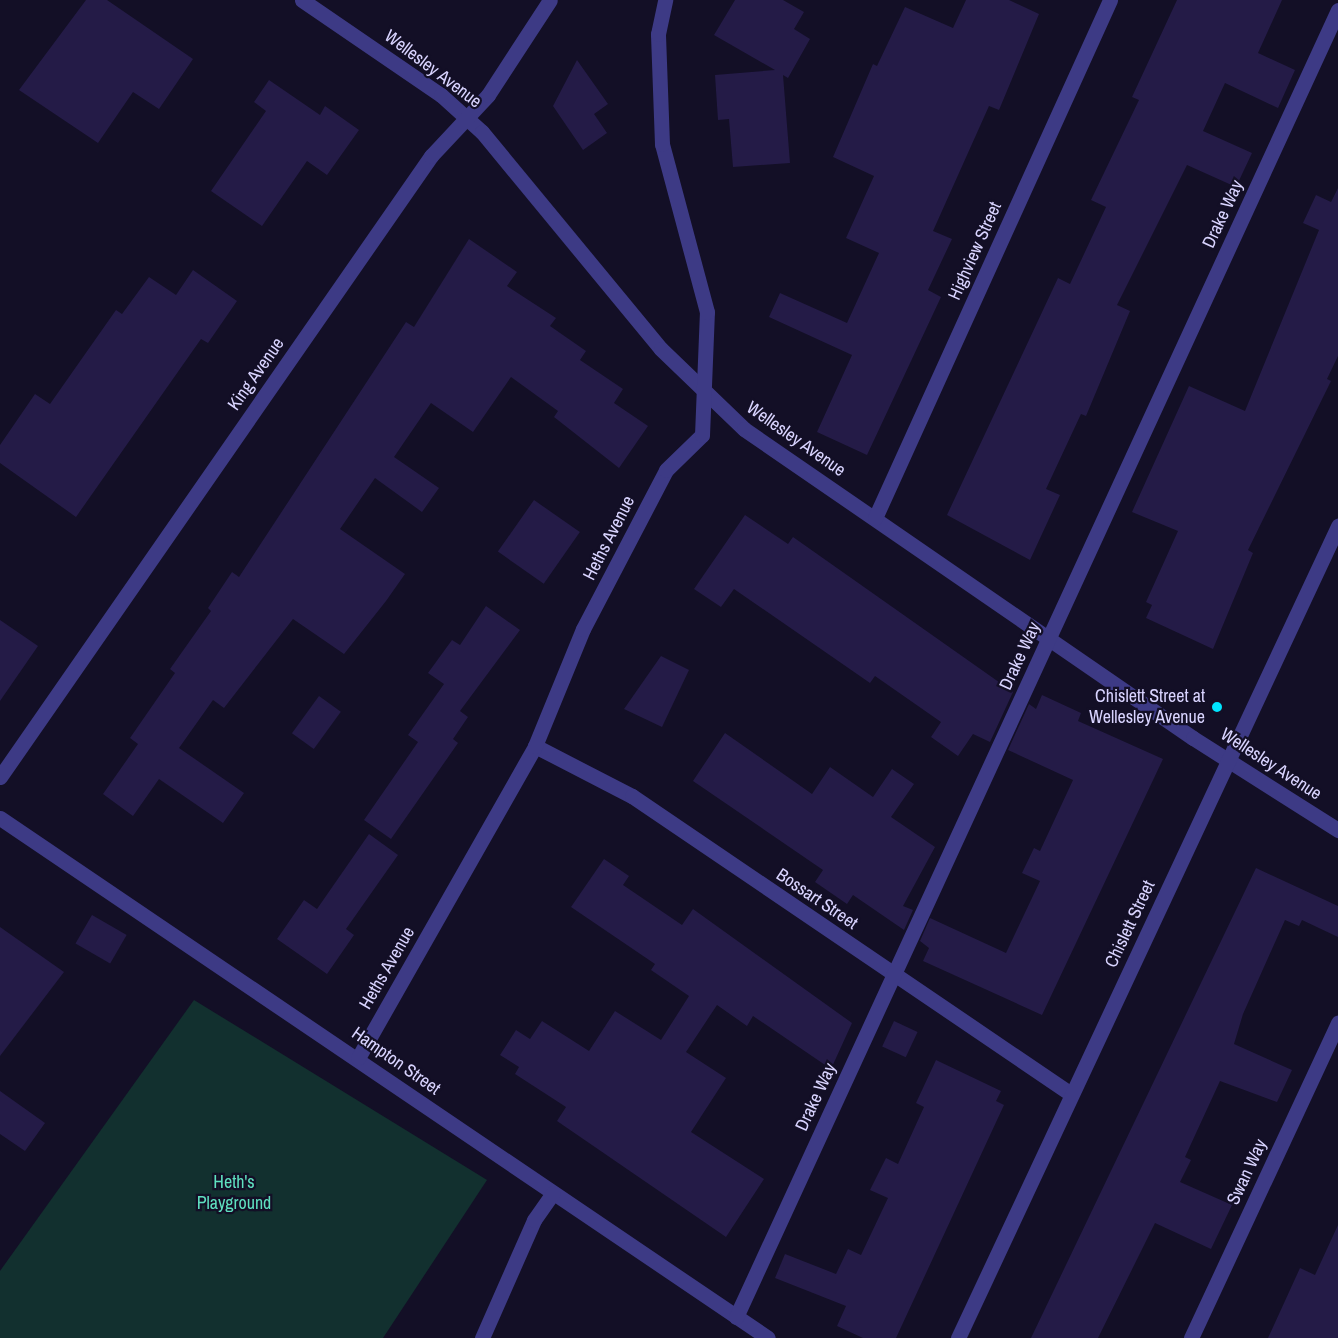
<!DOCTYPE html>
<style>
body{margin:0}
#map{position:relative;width:1338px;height:1338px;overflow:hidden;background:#130f26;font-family:"Archivo Narrow",sans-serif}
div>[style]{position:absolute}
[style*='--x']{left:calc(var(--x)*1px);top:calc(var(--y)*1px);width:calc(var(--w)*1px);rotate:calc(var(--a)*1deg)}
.green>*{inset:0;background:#12302f}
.building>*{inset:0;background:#241b47;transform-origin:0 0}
.minor>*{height:15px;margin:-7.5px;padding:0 7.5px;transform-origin:7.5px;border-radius:7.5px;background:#3d3a85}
.dots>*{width:16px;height:16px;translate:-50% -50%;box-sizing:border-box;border:3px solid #130f26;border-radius:50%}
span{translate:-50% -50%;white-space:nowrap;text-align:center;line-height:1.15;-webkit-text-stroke:4.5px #130f26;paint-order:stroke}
.street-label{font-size:18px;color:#d9d4ff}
.poi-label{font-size:18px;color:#d9d4ff}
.right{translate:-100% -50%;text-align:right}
.park-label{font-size:18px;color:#5fe0c0}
</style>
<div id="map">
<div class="green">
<div style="clip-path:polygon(194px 1000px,487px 1180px,383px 1338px,0 1338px,0 1271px)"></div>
</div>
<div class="building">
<div style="clip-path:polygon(86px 0,107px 0,193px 59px,159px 109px,133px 92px,98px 143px,19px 90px)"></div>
<div style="clip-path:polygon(735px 0,783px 0,804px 12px,794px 29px,810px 39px,788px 78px,783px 75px,790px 163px,733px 167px,729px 119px,718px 120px,715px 75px,775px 70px,714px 35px)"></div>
<div style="clip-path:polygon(966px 0,1009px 0,1039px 14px,999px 110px,989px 106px,933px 231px,952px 239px,928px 290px,941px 297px,867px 455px,817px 432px,852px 355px,769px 317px,780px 293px,847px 323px,879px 253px,846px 238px,874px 176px,833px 157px,873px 64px,877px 66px,905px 7px,953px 28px)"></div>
<div style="clip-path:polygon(1177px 0,1282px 0,1258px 53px,1295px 70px,1278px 108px,1225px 83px,1203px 131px,1252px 153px,1236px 187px,1187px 165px,1117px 305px,1130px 311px,1086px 416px,1081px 414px,1046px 489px,1060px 495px,1030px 560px,947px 515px,1058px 278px,1070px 284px,1106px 207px,1091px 200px,1139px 100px,1132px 97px)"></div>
<div style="clip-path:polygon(577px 60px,608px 104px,594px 114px,607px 133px,583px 150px,553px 106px)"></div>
<div style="clip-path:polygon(269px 80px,320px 115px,325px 106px,359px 130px,327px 175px,307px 161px,262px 226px,211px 191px,266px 111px,254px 102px)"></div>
<div style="clip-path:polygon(1338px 188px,1338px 356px,1327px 379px,1331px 381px,1248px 550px,1253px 553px,1213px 649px,1146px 618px,1152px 605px,1146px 602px,1178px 531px,1132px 512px,1189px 386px,1245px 411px,1319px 230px,1303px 223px,1316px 195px,1331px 202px)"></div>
<div style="clip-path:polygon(469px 239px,517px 272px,507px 286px,556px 318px,550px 326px,586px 351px,580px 360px,623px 389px,614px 403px,648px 426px,619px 468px,554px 417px,558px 411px,511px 377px,473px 432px,431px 403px,394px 457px,439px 488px,422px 512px,375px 478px,340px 529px,405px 574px,386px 601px,344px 654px,293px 619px,224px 708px,213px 700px,179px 748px,244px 793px,223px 823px,159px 779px,133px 816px,103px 794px,138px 744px,130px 738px,175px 673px,170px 669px,211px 611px,208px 608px,232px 572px,239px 577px,406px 322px,414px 327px)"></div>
<div style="clip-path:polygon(193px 270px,237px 301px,208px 343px,201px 339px,76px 517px,0 463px,0 445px,35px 394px,50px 404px,116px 310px,122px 314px,149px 277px,176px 295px)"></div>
<div style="left:534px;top:500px;width:56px;height:63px;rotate:35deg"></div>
<div style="clip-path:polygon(745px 515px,788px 544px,793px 537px,1013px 692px,990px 742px,973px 734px,958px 756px,931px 737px,941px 722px,875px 676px,870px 683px,734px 589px,721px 607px,694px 589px)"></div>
<div style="clip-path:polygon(486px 606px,520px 630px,460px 711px,468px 717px,453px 739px,458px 743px,391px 839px,364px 820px,418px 742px,408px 735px,444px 684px,428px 673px,452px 640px,460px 645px)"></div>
<div style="clip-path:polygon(0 620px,38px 646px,0 701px)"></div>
<div style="clip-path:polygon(661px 656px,689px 670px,662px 727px,624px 709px)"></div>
<div style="clip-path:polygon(1042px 695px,1081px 713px,1078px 721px,1163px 759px,1042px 1015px,923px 961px,929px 948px,920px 941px,930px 918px,1006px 953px,1040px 881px,1022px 873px,1034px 848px,1040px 851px,1073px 780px,1008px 750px,1029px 704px,1036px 709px)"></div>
<div style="left:319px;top:696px;width:27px;height:46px;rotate:36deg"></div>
<div style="clip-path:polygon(725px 733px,812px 794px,830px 767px,873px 797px,892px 769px,914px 784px,891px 817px,935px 847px,903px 906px,913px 910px,904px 930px,853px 895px,847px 904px,815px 882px,823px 870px,693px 781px)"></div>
<div style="clip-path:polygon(369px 834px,398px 855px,346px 929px,354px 935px,327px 974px,277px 939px,304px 900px,317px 909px)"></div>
<div style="clip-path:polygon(604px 859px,629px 876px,623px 885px,682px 925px,693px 909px,852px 1023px,831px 1069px,753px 1016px,747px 1026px,717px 1005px,686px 1052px,726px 1078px,691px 1132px,764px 1179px,726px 1237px,557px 1121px,566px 1107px,515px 1074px,519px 1067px,500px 1055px,516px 1030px,530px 1039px,542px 1021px,589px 1051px,615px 1011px,661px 1040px,689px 996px,651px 970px,655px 964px,571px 907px)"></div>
<div style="clip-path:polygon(1256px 868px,1338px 906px,1338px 937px,1302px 920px,1299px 926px,1285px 920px,1243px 1014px,1234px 1044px,1292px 1070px,1277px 1102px,1220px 1081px,1185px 1157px,1191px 1160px,1180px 1182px,1232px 1205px,1211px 1249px,1155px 1223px,1098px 1338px,1031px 1338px)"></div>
<div style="left:92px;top:915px;width:40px;height:33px;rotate:30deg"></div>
<div style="clip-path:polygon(0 927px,64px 972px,0 1056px)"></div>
<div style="left:894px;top:1021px;width:26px;height:28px;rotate:25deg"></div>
<div style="clip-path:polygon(936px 1060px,1001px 1091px,996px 1101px,1004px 1105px,896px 1338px,863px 1338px,837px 1326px,846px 1306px,775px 1278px,785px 1254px,836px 1274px,848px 1249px,861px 1255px,888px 1198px,870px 1190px,886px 1158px,898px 1164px,924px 1107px,916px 1103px)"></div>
<div style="clip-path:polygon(0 1091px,45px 1123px,25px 1151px,0 1134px)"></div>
<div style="clip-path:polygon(1338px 1225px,1338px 1338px,1268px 1338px,1300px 1268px,1315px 1275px)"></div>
</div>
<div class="minor">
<div style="--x:302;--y:0;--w:168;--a:34.4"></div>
<div style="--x:441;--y:95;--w:55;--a:42.1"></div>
<div style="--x:482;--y:132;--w:281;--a:50.5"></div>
<div style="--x:661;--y:349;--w:115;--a:43.9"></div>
<div style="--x:744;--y:429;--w:545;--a:34.54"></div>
<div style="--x:1193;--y:738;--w:172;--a:32.4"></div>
<div style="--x:875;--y:518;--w:569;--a:-65.6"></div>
<div style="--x:535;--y:746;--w:109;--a:27.3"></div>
<div style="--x:632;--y:796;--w:531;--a:34.17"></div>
<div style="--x:0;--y:777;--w:756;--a:-55.24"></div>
<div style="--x:431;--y:156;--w:83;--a:-46.9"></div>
<div style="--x:488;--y:95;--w:113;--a:-56.9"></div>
<div style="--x:0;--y:818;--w:927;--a:34.1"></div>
<div style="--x:358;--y:1058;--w:359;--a:-60.4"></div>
<div style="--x:535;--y:746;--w:126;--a:-67.7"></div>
<div style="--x:583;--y:629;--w:179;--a:-62.4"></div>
<div style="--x:666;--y:470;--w:50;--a:-44.2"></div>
<div style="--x:702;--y:435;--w:123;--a:-87.7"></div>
<div style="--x:707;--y:312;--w:174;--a:-105"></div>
<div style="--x:662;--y:144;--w:110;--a:-92.1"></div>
<div style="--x:658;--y:34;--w:35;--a:-78"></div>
<div style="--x:736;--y:1317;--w:1439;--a:-65.27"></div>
<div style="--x:482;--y:1338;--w:129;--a:-66.2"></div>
<div style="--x:534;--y:1220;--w:33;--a:-55"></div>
<div style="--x:958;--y:1338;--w:897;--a:-64.92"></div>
<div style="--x:1191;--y:1338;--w:348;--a:-65"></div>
</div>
<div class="dots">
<div style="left:1217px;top:707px;background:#00e5ff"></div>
</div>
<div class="street-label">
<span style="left:433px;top:69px;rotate:37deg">Wellesley Avenue</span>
<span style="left:1223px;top:214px;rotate:-65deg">Drake Way</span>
<span style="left:975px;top:251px;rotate:-66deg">Highview Street</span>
<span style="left:256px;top:374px;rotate:-55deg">King Avenue</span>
<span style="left:796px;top:439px;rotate:35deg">Wellesley Avenue</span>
<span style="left:609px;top:538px;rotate:-63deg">Heths Avenue</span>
<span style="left:1020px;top:656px;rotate:-65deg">Drake Way</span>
<span style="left:1271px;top:764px;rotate:33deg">Wellesley Avenue</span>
<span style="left:817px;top:899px;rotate:34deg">Bossart Street</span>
<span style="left:1130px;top:924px;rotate:-65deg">Chislett Street</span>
<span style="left:387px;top:968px;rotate:-60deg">Heths Avenue</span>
<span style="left:396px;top:1061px;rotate:35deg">Hampton Street</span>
<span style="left:816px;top:1097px;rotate:-65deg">Drake Way</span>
<span style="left:1247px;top:1172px;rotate:-65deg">Swan Way</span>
</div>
<div class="poi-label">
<span class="right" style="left:1205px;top:707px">Chislett Street at<br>Wellesley Avenue</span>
</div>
<div class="park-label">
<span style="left:234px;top:1193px">Heth's<br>Playground</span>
</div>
</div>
